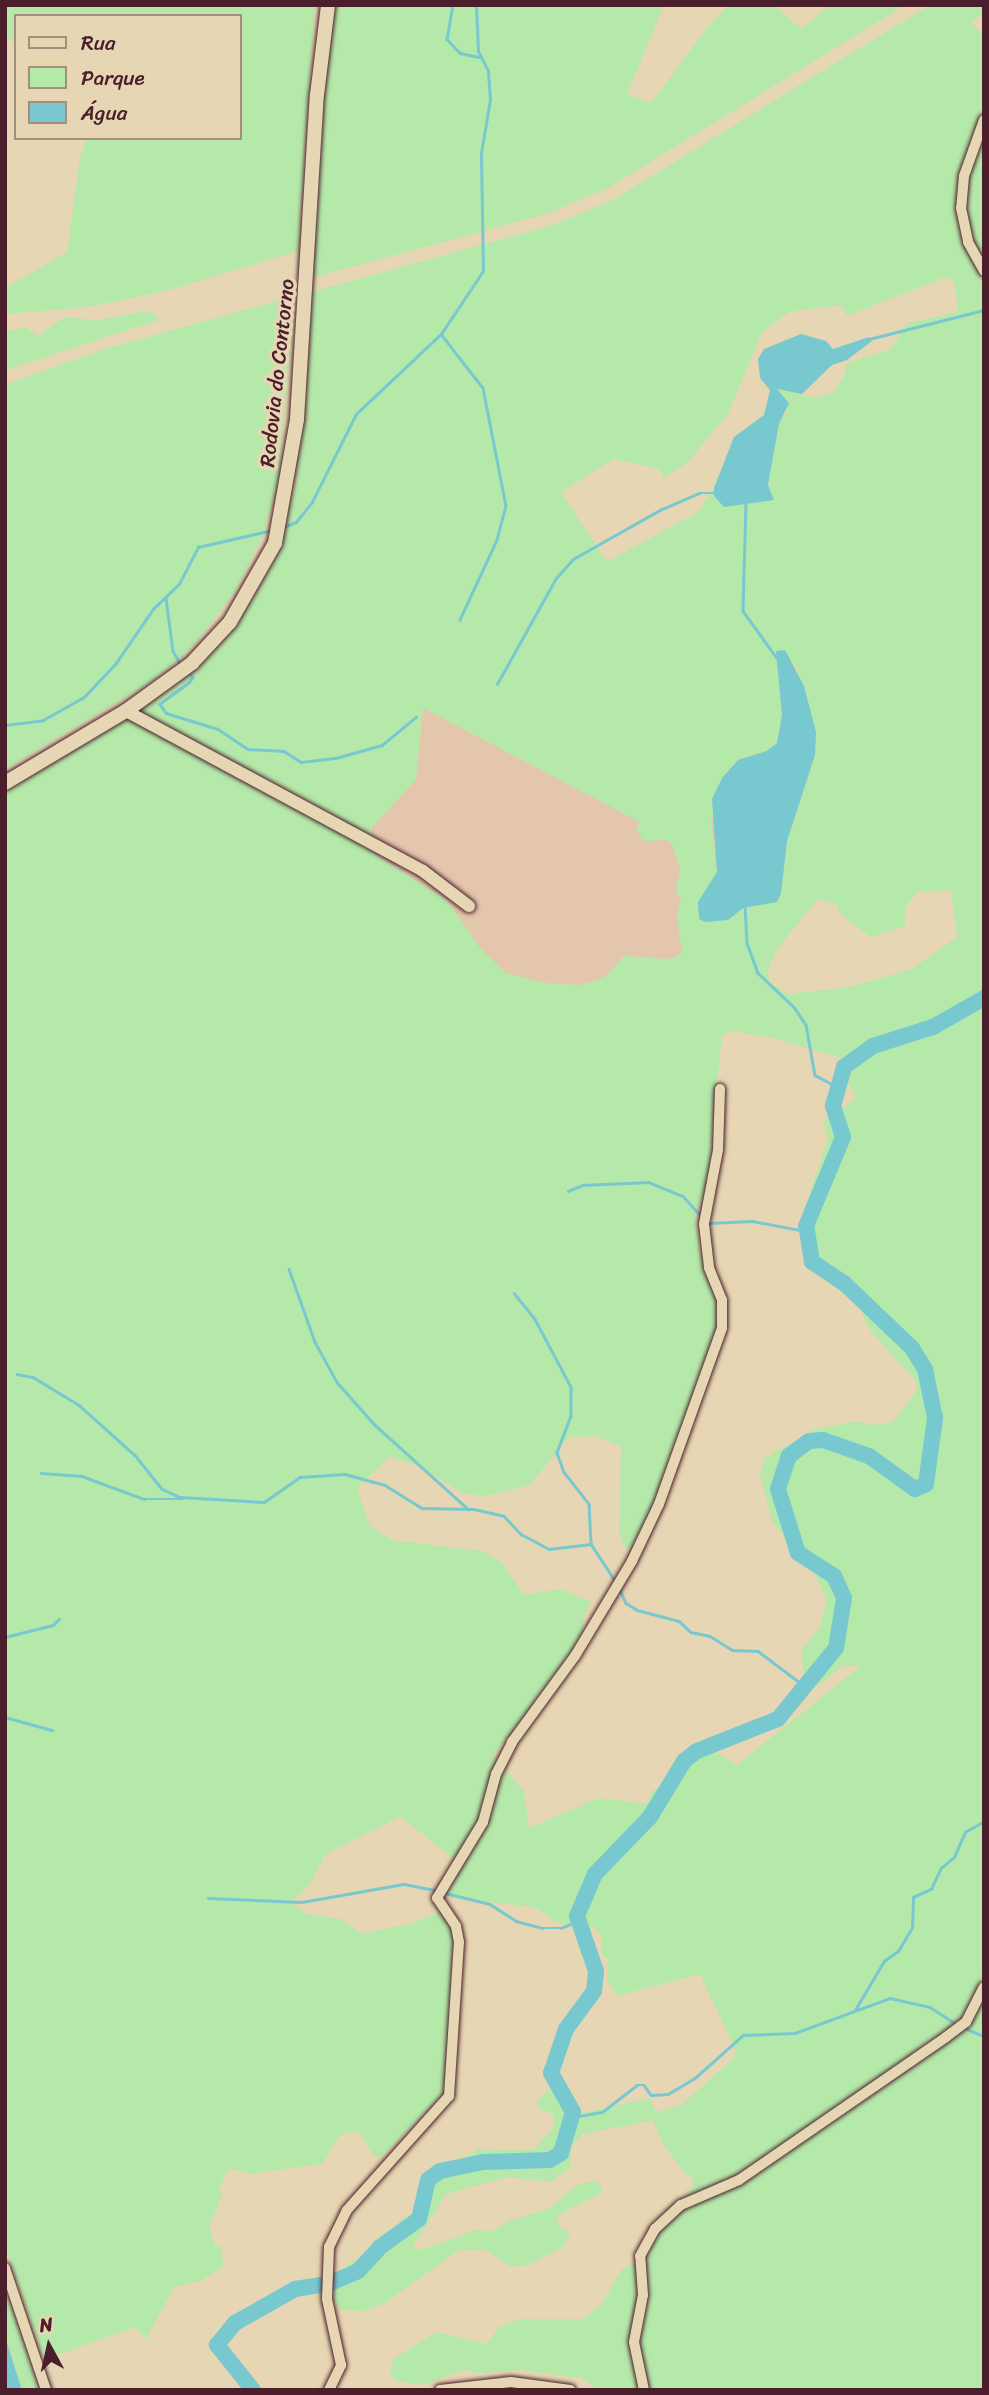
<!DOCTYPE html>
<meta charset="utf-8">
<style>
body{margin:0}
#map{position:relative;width:989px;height:2395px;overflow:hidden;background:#e7d6b3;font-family:Sriracha,sans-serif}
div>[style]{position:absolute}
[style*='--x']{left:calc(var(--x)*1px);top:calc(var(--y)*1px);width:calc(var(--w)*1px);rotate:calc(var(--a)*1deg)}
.built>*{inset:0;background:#e4c6ac}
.green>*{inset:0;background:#b5e9aa}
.water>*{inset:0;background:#78c9cf}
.stream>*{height:2.5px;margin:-1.25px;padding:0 1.25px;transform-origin:1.25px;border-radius:1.25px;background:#78c9cf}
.river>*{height:16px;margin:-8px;padding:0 8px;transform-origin:8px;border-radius:8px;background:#78c9cf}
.roads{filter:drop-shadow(0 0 2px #4a1f2b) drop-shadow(0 0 2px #4a1f2b)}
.minor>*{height:10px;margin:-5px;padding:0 5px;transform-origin:5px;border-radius:5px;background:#e7d6b3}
.tertiary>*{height:12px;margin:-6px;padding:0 6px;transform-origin:6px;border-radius:6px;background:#e7d6b3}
.secondary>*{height:14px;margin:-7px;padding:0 7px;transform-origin:7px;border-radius:7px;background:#e7d6b3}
span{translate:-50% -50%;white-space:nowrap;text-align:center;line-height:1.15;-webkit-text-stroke:7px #e7d6b3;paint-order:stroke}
.street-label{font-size:21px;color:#4a1f2b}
.frame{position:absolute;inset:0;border:7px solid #4a1f2b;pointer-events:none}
.legend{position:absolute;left:14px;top:14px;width:228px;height:126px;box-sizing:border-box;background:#e7d6b3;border:2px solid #a88d7d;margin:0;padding:9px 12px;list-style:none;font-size:21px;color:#4a1f2b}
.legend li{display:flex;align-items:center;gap:14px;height:35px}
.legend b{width:35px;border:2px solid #a88d7d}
.north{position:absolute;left:14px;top:2311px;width:70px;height:70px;-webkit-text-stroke:5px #e7d6b3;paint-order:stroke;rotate:352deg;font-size:19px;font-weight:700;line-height:28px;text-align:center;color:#4a1f2b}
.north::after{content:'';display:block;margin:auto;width:24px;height:32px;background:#4a1f2b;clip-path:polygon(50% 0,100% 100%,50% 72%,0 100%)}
</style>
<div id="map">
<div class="built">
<div style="clip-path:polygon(376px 679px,860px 700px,780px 929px,553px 1043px,296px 826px)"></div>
</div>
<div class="green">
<div style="clip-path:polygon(5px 5px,315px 5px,298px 251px,169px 290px,88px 307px,5px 314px,5px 288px,67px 252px,80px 158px,87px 138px,240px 138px,240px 16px,16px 16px,16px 44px,5px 36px)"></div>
<div style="clip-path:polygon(336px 5px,664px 5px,627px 94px,651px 103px,706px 29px,729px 5px,773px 5px,802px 29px,829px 5px,905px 5px,608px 188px,546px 214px,311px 278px,327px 41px)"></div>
<div style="clip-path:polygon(evenodd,930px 5px,984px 5px,984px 14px,971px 21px,984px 37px,984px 2390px,600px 2390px,581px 2378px,520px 2370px,477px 2373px,464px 2370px,422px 2385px,394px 2381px,390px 2370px,393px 2359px,437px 2332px,487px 2344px,499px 2327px,520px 2319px,583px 2319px,601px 2305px,622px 2269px,640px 2260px,693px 2186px,691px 2174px,686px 2175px,662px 2142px,653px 2120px,583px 2134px,570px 2148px,571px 2167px,551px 2182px,508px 2177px,446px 2194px,413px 2246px,416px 2250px,426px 2248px,478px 2229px,490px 2232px,510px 2221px,550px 2208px,577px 2185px,593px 2181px,600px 2184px,602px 2193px,557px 2216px,559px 2228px,571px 2233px,562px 2248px,528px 2265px,511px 2267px,485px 2249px,458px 2251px,385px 2303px,365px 2311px,340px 2310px,332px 2295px,332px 2276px,342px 2275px,349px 2263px,383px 2246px,402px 2219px,418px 2214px,427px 2172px,450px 2169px,477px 2149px,534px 2150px,553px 2128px,554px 2115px,539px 2109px,537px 2102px,554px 2083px,565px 2083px,564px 2103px,573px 2115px,650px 2098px,656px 2112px,681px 2105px,732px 2060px,736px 2051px,700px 1974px,617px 1996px,607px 1978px,608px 1959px,601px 1954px,601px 1936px,595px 1928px,556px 1922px,535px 1907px,450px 1898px,443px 1881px,457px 1862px,400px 1816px,325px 1855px,310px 1884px,291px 1902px,306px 1914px,341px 1919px,361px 1934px,413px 1923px,445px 1909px,455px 1929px,453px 2084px,381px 2157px,374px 2156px,360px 2133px,350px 2132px,340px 2135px,322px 2164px,251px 2174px,230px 2168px,219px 2188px,222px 2196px,209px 2226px,215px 2245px,221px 2247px,223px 2267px,201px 2281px,174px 2287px,146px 2339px,135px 2327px,44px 2360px,5px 2245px,5px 790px,168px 691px,223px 639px,261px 587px,295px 484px,311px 292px,550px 226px,613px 200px,930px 5px,948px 276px,955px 284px,958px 312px,907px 323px,891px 349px,845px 364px,845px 374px,835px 391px,815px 398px,776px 388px,787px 412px,779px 424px,768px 485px,773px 500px,737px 505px,714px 496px,714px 488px,698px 512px,607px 562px,561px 492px,614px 459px,660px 469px,663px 478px,686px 464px,728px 414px,762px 332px,789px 312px,841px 305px,847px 316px,948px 276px,930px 5px,776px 651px,796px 666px,816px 732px,815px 755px,787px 841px,781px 893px,777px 902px,743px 908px,728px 920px,705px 922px,699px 918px,698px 902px,717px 872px,711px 820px,754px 754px,767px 751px,777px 743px,782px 715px,776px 651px,930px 5px,423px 708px,640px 822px,636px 828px,643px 841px,666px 840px,672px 844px,680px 867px,676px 892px,681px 899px,677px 914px,682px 953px,669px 959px,624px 956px,605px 977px,581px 985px,545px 983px,506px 973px,480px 948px,448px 901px,373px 853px,372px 827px,416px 780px,423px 708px,930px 5px,951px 890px,957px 937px,912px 969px,850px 987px,788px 994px,769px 982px,768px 969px,778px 948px,818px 899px,837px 905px,841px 915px,871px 937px,905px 926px,905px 907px,918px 892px,951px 890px,930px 5px,731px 1031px,774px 1038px,856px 1063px,848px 1081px,856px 1098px,823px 1122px,828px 1139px,801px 1219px,811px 1231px,817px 1255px,852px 1291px,870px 1330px,916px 1381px,917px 1390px,893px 1422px,869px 1425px,858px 1421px,816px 1429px,765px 1458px,760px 1474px,772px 1521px,816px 1576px,827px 1601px,820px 1627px,801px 1651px,804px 1678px,819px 1685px,844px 1665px,861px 1666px,737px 1765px,708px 1748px,690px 1750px,680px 1773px,651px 1792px,647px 1804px,599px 1798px,529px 1828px,524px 1791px,493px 1756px,582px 1640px,584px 1615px,591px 1602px,560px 1589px,524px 1595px,501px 1562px,482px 1551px,392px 1540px,370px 1526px,357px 1488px,390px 1456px,420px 1467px,462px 1493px,485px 1496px,530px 1485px,568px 1437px,597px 1436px,621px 1447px,619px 1534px,627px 1550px,637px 1547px,719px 1342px,719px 1303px,700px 1251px,695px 1216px,708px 1187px,720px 1112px,717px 1084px,722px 1036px,731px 1031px)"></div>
<div style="clip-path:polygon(295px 296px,278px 486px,262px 537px,236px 590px,196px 643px,156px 679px,5px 769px,5px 385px,101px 350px)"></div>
<div style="clip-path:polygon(142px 312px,154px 313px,159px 320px,5px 370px,5px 331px,26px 327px,38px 336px,65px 317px,95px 320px)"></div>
<div style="clip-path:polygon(5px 2285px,40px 2390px,22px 2390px,5px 2337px)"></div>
</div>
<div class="water">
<div style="clip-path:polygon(801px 334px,826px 341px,833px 349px,869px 337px,872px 341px,847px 360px,832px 365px,802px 394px,777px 389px,789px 403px,779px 424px,768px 485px,774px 500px,724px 507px,714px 496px,714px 488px,734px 437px,764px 415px,770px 390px,760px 378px,758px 359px,764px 349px)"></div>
<div style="clip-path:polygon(785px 650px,804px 686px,816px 732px,815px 755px,787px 841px,781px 893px,777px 902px,743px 908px,728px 920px,705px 922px,699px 919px,698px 902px,717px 872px,712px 799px,722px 778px,738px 760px,767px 751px,777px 743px,782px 715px,776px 651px)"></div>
<div style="clip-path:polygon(5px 2337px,22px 2390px,5px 2390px)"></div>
</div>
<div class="stream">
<div style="--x:453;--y:5;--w:35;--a:100"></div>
<div style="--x:447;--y:39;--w:19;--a:47"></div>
<div style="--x:460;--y:53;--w:19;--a:12"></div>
<div style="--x:441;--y:334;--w:68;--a:52.1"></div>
<div style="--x:483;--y:388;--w:120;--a:79"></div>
<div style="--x:506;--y:506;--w:35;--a:105"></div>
<div style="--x:497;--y:540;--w:88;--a:114.8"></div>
<div style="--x:869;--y:339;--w:119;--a:-14.2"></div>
<div style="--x:746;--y:502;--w:109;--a:91.6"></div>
<div style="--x:743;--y:611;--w:58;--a:54.1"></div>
<div style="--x:283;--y:527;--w:14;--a:-21"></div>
<div style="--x:296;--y:522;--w:26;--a:-51"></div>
<div style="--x:312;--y:502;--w:98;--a:-63.4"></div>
<div style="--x:356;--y:414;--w:117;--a:-43.3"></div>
<div style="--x:441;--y:334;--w:76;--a:-56.3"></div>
<div style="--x:483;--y:271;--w:118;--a:-91"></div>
<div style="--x:481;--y:153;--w:54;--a:-80.4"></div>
<div style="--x:490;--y:100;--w:29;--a:-94"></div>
<div style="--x:488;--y:71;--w:22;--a:-117"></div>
<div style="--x:478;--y:51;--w:46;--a:-92.5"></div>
<div style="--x:166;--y:598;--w:53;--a:82.5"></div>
<div style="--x:173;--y:651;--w:16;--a:60"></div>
<div style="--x:188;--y:672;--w:7;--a:45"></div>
<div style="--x:193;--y:677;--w:7;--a:124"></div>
<div style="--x:189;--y:683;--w:36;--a:144"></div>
<div style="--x:160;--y:704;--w:11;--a:56"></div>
<div style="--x:166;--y:713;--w:54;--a:17.1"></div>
<div style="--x:218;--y:729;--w:36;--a:34"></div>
<div style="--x:248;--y:749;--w:36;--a:3"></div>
<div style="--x:284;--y:751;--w:20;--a:33"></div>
<div style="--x:301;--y:762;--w:35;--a:-7"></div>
<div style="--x:336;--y:758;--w:48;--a:-15.8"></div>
<div style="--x:382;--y:745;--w:44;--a:-39.5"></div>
<div style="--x:497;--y:684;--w:121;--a:-60.9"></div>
<div style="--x:556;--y:578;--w:25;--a:-48"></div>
<div style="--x:573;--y:559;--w:100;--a:-29.4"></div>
<div style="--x:660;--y:510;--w:43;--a:-23.6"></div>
<div style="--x:699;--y:493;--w:18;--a:0"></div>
<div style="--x:5;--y:725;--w:38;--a:-7"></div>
<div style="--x:43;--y:720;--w:47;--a:-29.3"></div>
<div style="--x:84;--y:697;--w:47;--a:-46.7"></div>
<div style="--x:116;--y:663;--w:65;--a:-55.6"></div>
<div style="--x:153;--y:609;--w:36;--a:-44"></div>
<div style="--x:179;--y:584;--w:42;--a:-62.8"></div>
<div style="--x:198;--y:547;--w:77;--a:-12.8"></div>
<div style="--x:745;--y:905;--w:38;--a:87"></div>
<div style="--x:747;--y:943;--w:32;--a:70"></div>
<div style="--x:758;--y:973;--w:50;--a:43.4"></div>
<div style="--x:794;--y:1007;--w:22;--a:56"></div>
<div style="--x:806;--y:1025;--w:51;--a:79.8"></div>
<div style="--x:815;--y:1075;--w:24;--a:28"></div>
<div style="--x:568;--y:1191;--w:16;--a:-22"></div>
<div style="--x:583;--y:1185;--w:65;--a:-2.6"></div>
<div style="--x:648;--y:1182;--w:38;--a:22"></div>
<div style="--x:683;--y:1196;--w:27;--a:48"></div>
<div style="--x:708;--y:1223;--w:44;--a:-2.6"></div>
<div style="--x:752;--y:1221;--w:54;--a:10.7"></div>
<div style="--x:289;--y:1269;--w:77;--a:70.4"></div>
<div style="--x:315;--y:1342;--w:46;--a:61.2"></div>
<div style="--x:337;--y:1382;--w:56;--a:48.6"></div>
<div style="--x:374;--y:1424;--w:127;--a:42.1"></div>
<div style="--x:514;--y:1293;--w:33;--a:51"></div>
<div style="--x:535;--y:1319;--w:77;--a:62.1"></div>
<div style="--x:571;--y:1387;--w:29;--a:90"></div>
<div style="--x:571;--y:1416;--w:40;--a:111"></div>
<div style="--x:557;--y:1453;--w:20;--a:70"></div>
<div style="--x:564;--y:1472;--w:41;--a:52"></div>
<div style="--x:589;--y:1504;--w:40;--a:87.1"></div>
<div style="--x:17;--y:1374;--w:16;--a:11"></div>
<div style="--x:33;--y:1377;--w:54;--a:31.3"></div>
<div style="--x:79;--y:1405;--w:75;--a:41.8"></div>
<div style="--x:135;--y:1455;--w:43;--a:51.5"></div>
<div style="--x:162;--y:1489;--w:20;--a:24"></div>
<div style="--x:180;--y:1497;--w:84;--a:3.4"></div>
<div style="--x:264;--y:1502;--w:44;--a:-34.8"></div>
<div style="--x:300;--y:1477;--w:45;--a:-3.8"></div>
<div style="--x:345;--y:1474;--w:41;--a:15.4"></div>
<div style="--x:385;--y:1485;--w:44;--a:31.9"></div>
<div style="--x:422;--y:1508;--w:52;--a:1.1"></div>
<div style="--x:474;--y:1509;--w:31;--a:13"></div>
<div style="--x:504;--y:1516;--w:25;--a:47"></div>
<div style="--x:521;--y:1534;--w:32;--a:28"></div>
<div style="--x:549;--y:1549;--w:42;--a:-6.8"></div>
<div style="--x:41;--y:1473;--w:41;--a:4.2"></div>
<div style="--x:82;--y:1476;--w:66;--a:20.4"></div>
<div style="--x:144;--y:1499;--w:39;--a:0"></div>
<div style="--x:591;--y:1544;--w:45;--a:56.7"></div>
<div style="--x:619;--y:1588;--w:17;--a:65"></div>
<div style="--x:626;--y:1603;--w:13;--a:32"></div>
<div style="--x:637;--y:1610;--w:43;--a:14.7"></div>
<div style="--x:679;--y:1621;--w:16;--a:43"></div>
<div style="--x:691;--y:1632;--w:19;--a:12"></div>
<div style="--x:710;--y:1636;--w:26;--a:32"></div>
<div style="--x:732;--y:1650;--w:26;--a:2"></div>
<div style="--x:758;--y:1651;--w:56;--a:37.1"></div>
<div style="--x:5;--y:1637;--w:49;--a:-14"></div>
<div style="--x:53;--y:1625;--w:8;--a:-45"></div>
<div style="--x:5;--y:1717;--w:49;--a:15.5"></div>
<div style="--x:445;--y:1893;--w:46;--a:13.7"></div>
<div style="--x:490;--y:1904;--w:31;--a:33"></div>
<div style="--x:516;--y:1921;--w:27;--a:15"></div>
<div style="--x:542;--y:1928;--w:19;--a:0"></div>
<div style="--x:561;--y:1928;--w:18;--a:-22"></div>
<div style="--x:208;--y:1898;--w:94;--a:2.4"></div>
<div style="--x:302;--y:1902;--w:104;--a:-10"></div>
<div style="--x:404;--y:1884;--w:36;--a:11"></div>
<div style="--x:855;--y:2010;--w:57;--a:-59.4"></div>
<div style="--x:884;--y:1961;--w:17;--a:-36"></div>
<div style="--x:898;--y:1951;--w:27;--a:-59"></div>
<div style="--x:912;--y:1928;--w:31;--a:-88"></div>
<div style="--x:913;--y:1897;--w:20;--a:-24"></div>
<div style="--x:931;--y:1889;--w:23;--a:-65"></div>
<div style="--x:941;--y:1868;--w:17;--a:-40"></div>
<div style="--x:954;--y:1857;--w:27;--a:-66"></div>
<div style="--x:965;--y:1832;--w:22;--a:-30"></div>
<div style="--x:964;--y:2028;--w:22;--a:22"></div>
<div style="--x:573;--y:2117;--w:29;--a:-10"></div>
<div style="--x:602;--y:2112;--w:44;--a:-37.6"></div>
<div style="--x:637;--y:2085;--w:7;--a:0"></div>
<div style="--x:644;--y:2085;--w:12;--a:55"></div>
<div style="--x:651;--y:2095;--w:17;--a:-3"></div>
<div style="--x:668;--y:2094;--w:33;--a:-31"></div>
<div style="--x:696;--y:2077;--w:63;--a:-41.8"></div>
<div style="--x:743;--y:2035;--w:52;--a:-2.2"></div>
<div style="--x:795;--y:2033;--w:101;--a:-20.2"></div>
<div style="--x:890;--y:1998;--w:41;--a:12.7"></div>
<div style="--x:930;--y:2007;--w:33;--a:33"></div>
</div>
<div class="river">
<div style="--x:253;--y:2390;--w:58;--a:-128.7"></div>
<div style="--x:217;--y:2345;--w:28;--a:-51"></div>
<div style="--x:235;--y:2323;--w:69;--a:-29.5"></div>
<div style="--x:295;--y:2289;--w:33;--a:-9"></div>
<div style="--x:328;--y:2284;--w:33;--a:-23"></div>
<div style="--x:358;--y:2271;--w:33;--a:-47"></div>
<div style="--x:380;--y:2247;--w:48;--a:-35.7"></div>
<div style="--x:419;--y:2219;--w:40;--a:-77"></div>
<div style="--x:428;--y:2180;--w:15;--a:-37"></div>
<div style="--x:440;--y:2171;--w:44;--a:-11.8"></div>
<div style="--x:483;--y:2162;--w:67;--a:-1.7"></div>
<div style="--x:550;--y:2160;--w:13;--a:-32"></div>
<div style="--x:561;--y:2153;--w:43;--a:-73.7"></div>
<div style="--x:573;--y:2112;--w:45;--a:-119.4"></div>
<div style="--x:551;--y:2073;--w:46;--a:-71.2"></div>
<div style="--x:566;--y:2029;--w:47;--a:-53.6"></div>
<div style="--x:594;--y:1991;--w:20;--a:-84"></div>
<div style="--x:596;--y:1971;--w:58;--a:-109.1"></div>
<div style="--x:577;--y:1916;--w:46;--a:-66.8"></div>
<div style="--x:595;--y:1874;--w:79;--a:-46"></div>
<div style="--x:650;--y:1817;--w:66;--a:-58.7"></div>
<div style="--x:684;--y:1761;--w:16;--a:-38"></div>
<div style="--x:697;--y:1751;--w:87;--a:-21.6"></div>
<div style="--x:778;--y:1719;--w:92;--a:-50.8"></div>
<div style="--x:836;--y:1648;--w:51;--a:-80.9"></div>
<div style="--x:844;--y:1598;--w:24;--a:-114"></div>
<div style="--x:834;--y:1576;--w:43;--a:-147.4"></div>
<div style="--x:798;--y:1553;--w:67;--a:-107.4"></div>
<div style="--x:778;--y:1489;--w:35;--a:-72"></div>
<div style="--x:789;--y:1456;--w:25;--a:-37"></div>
<div style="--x:809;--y:1441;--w:14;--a:-4"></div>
<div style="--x:823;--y:1440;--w:49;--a:19.2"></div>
<div style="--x:869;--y:1456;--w:57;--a:35.7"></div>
<div style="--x:915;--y:1489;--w:12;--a:-24"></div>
<div style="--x:926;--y:1484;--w:67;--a:-82.2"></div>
<div style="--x:935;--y:1418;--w:50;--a:-101.5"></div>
<div style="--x:925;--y:1369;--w:25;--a:-122"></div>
<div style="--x:912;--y:1348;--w:93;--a:-136.3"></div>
<div style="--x:845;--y:1284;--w:40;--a:-146"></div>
<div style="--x:812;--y:1262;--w:36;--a:-99"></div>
<div style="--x:806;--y:1226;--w:96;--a:-67.4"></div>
<div style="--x:843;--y:1137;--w:33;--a:-108"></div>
<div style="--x:833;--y:1106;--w:41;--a:-74.2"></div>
<div style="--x:844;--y:1067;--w:36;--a:-36"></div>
<div style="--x:873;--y:1046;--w:63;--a:-17.6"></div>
<div style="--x:933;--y:1027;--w:59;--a:-29.6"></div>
</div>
<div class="roads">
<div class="minor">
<div style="--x:984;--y:120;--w:59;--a:109.7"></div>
<div style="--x:964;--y:176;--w:32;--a:95"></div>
<div style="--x:961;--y:208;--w:35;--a:78"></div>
<div style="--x:968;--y:242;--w:33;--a:61"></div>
<div style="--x:5;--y:2268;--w:129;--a:71.4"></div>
<div style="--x:329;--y:2390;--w:28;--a:-64"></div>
<div style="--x:341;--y:2365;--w:67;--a:-102"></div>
<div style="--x:327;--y:2299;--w:52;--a:-87.8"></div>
<div style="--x:329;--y:2247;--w:41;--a:-64.1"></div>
<div style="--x:347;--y:2210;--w:153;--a:-48.2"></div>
<div style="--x:449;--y:2096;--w:154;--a:-86.3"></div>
<div style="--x:459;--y:1942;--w:16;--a:-101"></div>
<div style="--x:456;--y:1926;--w:34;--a:-124"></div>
<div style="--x:437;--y:1898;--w:89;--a:-58.8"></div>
<div style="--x:483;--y:1822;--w:50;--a:-74.8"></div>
<div style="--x:496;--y:1774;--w:36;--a:-63"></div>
<div style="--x:512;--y:1742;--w:107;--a:-53.8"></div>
<div style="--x:575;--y:1656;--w:111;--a:-59"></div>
<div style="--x:632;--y:1561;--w:63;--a:-64.7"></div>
<div style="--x:659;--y:1504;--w:187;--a:-70.3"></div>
<div style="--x:722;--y:1328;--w:28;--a:-90"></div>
<div style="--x:722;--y:1300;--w:35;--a:-112"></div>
<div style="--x:709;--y:1267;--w:43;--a:-96.6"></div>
<div style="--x:704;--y:1224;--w:75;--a:-79.3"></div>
<div style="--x:718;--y:1150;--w:61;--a:-88.1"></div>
<div style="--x:440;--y:2390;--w:71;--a:-6.4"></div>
<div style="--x:511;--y:2382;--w:60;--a:7.7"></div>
<div style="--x:644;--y:2390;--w:49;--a:-101.8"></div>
<div style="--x:634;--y:2342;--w:48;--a:-79.2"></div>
<div style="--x:643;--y:2295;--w:39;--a:-94"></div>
<div style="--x:640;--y:2256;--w:31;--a:-61"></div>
<div style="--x:655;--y:2229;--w:35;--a:-43"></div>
<div style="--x:681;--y:2205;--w:63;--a:-23.3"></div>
<div style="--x:739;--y:2180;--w:252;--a:-34.6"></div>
<div style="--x:946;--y:2037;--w:25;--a:-37"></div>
<div style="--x:966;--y:2022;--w:39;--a:-63"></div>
</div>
<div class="tertiary">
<div style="--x:126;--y:711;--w:337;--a:28.3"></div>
<div style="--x:423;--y:871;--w:58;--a:37.3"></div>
</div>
<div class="secondary">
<div style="--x:5;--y:783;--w:141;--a:-30.8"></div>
<div style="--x:126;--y:711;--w:82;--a:-36"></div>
<div style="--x:192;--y:663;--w:56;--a:-47.2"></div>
<div style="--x:230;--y:622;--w:91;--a:-60.3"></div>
<div style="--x:275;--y:543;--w:126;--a:-79.9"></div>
<div style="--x:297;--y:419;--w:325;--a:-86.5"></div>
<div style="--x:317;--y:95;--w:91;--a:-83"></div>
</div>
</div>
<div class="street-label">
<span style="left:277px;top:373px;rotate:-84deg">Rodovia do Contorno</span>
</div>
<div class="frame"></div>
<ul class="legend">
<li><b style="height:9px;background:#e7d6b3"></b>Rua</li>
<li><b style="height:19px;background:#b5e9aa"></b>Parque</li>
<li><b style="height:19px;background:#78c9cf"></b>Água</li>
</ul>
<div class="north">N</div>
</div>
